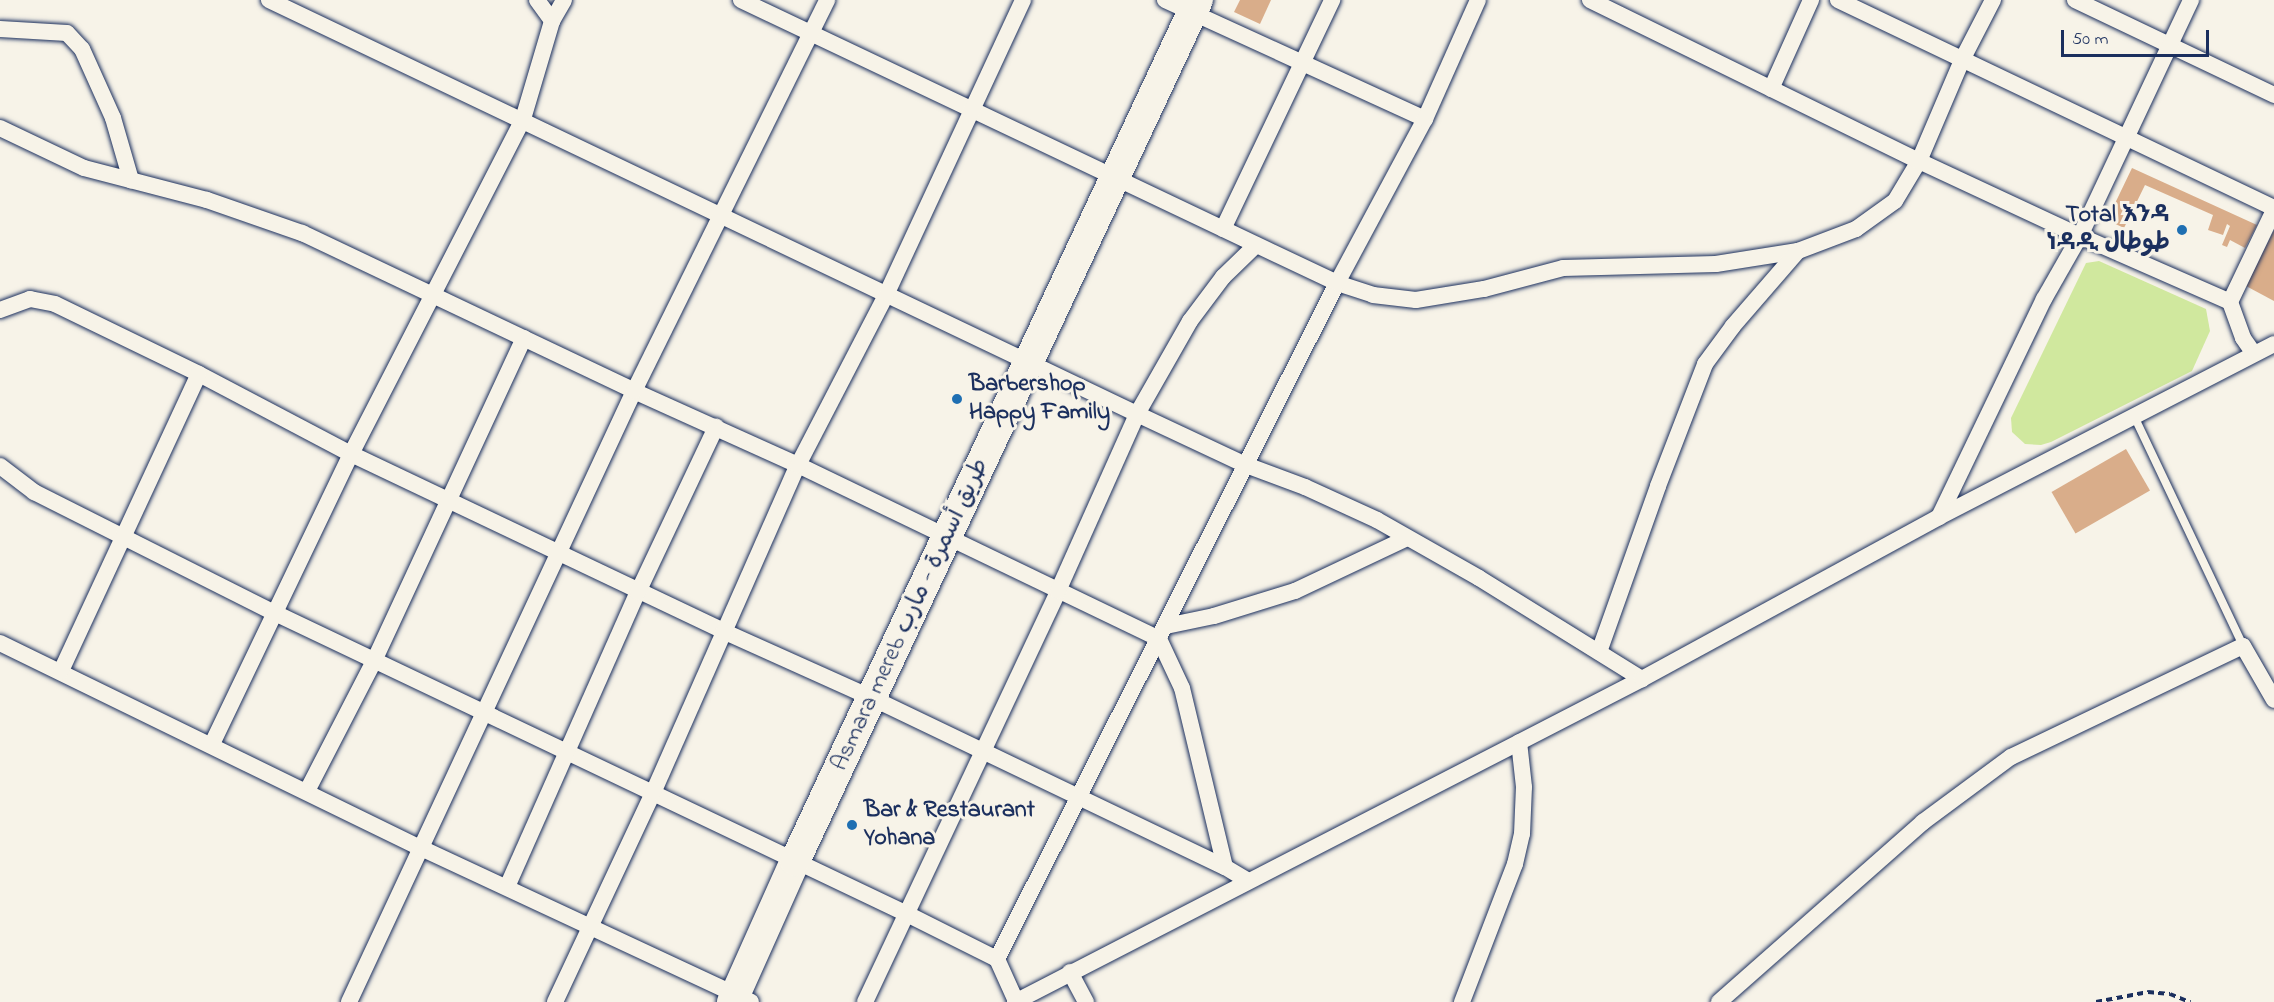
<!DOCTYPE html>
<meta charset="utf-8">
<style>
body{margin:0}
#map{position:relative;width:2274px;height:1002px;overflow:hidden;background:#f7f3e8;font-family:"Indie Flower","Playpen Sans Arabic","Noto Sans Ethiopic",sans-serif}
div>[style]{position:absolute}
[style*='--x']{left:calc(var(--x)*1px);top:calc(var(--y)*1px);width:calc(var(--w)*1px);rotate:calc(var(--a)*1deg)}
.green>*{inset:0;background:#d0e89e}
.building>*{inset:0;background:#d9ad8a;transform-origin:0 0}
.path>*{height:4px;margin-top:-2px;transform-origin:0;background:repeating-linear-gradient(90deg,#1b2f5e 0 6px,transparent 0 10.5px)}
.roads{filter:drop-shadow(0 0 2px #1b2f5e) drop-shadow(0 0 2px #1b2f5e)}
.lane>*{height:8px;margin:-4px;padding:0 4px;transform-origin:4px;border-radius:4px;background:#f7f3e8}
.street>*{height:16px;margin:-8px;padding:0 8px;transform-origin:8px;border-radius:8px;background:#f7f3e8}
.highway>*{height:30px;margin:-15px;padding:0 15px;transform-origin:15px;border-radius:15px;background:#f7f3e8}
.dots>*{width:16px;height:16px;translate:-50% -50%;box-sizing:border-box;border:3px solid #f7f3e8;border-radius:50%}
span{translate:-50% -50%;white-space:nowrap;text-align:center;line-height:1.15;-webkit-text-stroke:6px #f7f3e8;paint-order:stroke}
.poi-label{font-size:24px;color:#1b2f5e;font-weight:700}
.right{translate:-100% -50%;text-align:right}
.left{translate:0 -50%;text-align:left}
.street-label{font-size:24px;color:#1b2f5e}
.scale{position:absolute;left:2061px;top:30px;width:148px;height:27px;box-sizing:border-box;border:3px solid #1b2f5e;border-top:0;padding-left:8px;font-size:18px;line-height:21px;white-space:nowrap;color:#1b2f5e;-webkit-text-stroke:4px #f7f3e8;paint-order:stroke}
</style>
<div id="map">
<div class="green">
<div style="clip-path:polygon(2099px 261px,2206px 309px,2210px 331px,2192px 371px,2051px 442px,2041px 445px,2025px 444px,2012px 432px,2011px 418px,2086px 263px)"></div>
</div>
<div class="building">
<div style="clip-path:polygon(1240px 0,1271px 0,1260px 24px,1234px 12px)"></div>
<div style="clip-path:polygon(2132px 168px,2257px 225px,2245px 248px,2230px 240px,2227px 247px,2222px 245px,2230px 226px,2227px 224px,2223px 235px,2208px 230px,2213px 215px,2145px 185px,2124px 228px,2107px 220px)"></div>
<div style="clip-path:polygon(2274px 230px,2274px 301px,2246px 286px)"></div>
<div style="left:2126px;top:449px;width:48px;height:86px;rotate:60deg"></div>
</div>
<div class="path">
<div style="--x:2096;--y:1002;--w:53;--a:-10.9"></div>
<div style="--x:2148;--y:992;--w:22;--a:5"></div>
<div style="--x:2170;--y:994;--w:22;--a:22"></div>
</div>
<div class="roads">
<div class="lane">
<div style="--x:2134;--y:416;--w:255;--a:64.6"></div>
</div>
<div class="street">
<div style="--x:269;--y:0;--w:962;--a:25.5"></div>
<div style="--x:1137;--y:414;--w:120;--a:25.1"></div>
<div style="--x:1246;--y:465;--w:63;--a:20.4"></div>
<div style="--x:1305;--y:487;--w:79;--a:24.6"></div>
<div style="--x:1377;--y:520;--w:117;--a:29.6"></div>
<div style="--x:1479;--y:578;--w:192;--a:31.8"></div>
<div style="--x:537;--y:0;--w:26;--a:54"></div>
<div style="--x:741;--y:0;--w:660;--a:25.4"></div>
<div style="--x:1337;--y:283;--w:38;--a:18"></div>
<div style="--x:1373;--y:295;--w:43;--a:6.6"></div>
<div style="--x:1416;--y:300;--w:69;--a:-9.2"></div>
<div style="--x:1484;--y:289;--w:82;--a:-14.9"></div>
<div style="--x:1563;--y:268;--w:153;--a:-1.5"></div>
<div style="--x:1716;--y:264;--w:83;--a:-9"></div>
<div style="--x:1798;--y:251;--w:62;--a:-20.8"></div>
<div style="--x:1856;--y:229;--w:48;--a:-35.7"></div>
<div style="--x:1895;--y:201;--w:47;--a:-59"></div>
<div style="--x:1919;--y:161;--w:110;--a:-66.9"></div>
<div style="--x:1962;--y:60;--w:68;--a:-62.7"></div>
<div style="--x:1165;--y:0;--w:286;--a:24.6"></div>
<div style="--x:1590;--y:0;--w:366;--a:26.1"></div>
<div style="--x:1919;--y:161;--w:178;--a:25"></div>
<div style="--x:2080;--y:236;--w:164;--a:23.7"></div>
<div style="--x:2230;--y:302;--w:38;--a:70"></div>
<div style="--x:2243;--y:338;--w:19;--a:55"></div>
<div style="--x:1838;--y:0;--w:483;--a:25.5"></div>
<div style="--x:2075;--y:0;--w:221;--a:25.5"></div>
<div style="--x:0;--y:29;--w:67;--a:3.4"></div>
<div style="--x:67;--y:33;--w:22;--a:47"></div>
<div style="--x:82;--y:49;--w:76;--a:65.8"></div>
<div style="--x:113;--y:118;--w:65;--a:73.8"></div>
<div style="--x:1771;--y:89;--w:98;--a:-65.8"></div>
<div style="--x:0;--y:128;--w:93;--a:25.5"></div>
<div style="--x:84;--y:168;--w:127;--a:14.6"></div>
<div style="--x:207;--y:200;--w:101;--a:19.2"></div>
<div style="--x:302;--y:233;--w:368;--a:25.4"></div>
<div style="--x:634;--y:391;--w:180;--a:24.3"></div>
<div style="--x:798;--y:465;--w:401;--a:25.7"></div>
<div style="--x:1159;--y:639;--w:54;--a:64.9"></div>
<div style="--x:1182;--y:688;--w:184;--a:76.5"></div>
<div style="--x:1223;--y:229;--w:254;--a:-64.5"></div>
<div style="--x:2230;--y:302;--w:102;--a:-64.4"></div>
<div style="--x:0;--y:310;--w:32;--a:-20"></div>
<div style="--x:30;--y:299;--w:25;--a:11"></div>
<div style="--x:55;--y:304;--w:160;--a:25.9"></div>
<div style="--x:199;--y:374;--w:172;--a:27.8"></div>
<div style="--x:351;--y:454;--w:412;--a:25.4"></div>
<div style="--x:723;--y:631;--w:163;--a:24.2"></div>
<div style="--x:872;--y:698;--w:391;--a:25.6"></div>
<div style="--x:1225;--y:867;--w:27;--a:31"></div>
<div style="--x:0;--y:466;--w:43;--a:37.4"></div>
<div style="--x:34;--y:492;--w:272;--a:26.7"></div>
<div style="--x:277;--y:614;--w:696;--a:25.46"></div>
<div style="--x:905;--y:913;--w:103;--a:26.6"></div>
<div style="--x:997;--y:959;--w:46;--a:65.7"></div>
<div style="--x:1939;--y:517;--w:242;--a:-64.3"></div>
<div style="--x:2044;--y:299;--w:73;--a:-60.3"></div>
<div style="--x:2080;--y:236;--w:261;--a:-64.8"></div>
<div style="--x:1166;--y:626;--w:49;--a:-11.8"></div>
<div style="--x:1214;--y:616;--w:85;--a:-17.2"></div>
<div style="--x:1295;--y:591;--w:124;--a:-25.3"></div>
<div style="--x:0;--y:643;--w:468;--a:26"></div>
<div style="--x:421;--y:848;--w:364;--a:25"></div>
<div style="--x:1599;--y:652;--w:176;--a:-70.4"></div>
<div style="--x:1658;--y:486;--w:131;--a:-68.9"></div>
<div style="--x:1705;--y:364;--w:47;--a:-53.6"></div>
<div style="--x:1733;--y:326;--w:99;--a:-49.1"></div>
<div style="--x:61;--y:671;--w:327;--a:-65.1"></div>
<div style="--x:212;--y:744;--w:322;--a:-64.4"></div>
<div style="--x:351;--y:454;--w:377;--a:-62.8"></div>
<div style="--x:523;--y:119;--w:102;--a:-73.5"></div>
<div style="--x:552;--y:21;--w:24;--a:-60"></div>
<div style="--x:307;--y:791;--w:146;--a:-62.7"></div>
<div style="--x:374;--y:661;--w:356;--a:-65.1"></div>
<div style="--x:507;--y:887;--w:323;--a:-66.1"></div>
<div style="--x:638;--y:592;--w:183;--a:-64.7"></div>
<div style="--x:997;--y:959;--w:757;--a:-63.3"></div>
<div style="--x:1337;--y:283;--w:186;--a:-61.8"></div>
<div style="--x:1425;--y:119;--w:130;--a:-66"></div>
<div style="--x:1070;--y:972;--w:34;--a:62"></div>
<div style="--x:349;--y:1002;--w:674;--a:-64.99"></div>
<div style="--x:634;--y:391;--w:436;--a:-63.7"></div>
<div style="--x:555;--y:1002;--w:231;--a:-64.9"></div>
<div style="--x:653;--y:793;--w:359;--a:-66.2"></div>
<div style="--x:798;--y:465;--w:194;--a:-62.6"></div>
<div style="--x:887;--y:293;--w:323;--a:-65.1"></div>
<div style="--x:865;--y:1002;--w:454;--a:-64.8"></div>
<div style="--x:1058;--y:591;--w:194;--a:-65.9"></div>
<div style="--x:1137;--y:414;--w:107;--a:-60.3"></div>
<div style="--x:1190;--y:321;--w:55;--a:-53.1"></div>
<div style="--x:1223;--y:277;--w:46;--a:-44.1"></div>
<div style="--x:1015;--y:1002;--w:705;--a:-27.26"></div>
<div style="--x:1642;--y:679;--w:338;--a:-28.6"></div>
<div style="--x:1939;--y:517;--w:377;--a:-27.3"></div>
<div style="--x:1462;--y:1002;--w:148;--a:-69"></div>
<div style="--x:1515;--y:864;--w:31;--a:-77"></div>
<div style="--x:1522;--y:834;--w:47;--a:-87.6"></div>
<div style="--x:1524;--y:787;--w:45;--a:-96.3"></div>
<div style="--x:1719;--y:1002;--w:272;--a:-41.4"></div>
<div style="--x:1923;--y:822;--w:109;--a:-36.5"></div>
<div style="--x:2011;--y:757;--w:257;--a:-25.6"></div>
<div style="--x:2243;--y:646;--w:62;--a:60.1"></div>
</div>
<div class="highway">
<div style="--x:732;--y:1002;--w:154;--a:-65.9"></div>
<div style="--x:795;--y:861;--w:951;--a:-64.92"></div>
</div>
</div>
<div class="dots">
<div style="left:2182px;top:230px;background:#1f6fb2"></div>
<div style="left:957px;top:399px;background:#1f6fb2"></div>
<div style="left:852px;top:825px;background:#1f6fb2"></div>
</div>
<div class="poi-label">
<span class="right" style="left:2170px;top:230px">Total እንዳ<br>ነዳዲ طوطال</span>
<span class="left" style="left:969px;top:399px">Barbershop<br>Happy Family</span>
<span class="left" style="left:864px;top:825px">Bar &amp; Restaurant<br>Yohana</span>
</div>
<div class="street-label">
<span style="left:911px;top:615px;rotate:-65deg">Asmara mereb طريق أسمرة - مارب</span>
</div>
<div class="scale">50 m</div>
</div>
